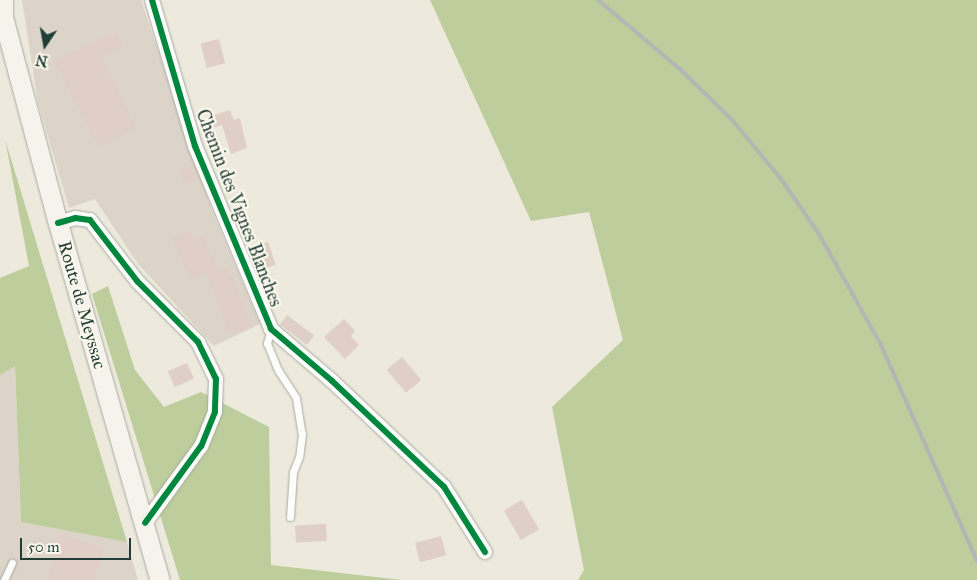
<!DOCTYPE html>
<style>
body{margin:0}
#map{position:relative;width:977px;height:580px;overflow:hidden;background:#edeadd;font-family:"IM FELL Great Primer",serif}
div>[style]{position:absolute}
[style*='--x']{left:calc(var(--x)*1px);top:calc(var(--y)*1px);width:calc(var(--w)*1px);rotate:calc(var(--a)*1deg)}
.industrial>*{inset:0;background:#dcd4c9}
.forest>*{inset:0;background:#becd9c}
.building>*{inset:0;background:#dfcfc6;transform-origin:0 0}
.roads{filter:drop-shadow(0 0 1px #a8aaa1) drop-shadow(0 0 1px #a8aaa1)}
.lane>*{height:7px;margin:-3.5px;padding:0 3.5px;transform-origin:3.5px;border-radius:3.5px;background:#fcfcfa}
.street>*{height:14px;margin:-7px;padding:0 7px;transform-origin:7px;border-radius:7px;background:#fcfcfa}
.secondary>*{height:19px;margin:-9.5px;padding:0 9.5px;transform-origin:9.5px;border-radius:9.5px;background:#f6f2ec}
.rail>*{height:4px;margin:-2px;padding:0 2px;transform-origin:2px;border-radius:2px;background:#b3b6b3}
.cycleway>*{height:6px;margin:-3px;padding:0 3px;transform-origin:3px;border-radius:3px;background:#00873e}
span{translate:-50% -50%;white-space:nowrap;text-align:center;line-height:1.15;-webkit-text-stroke:4.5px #fbf7ec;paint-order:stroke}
.street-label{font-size:18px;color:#1f3d34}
.north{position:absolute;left:20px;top:20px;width:50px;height:50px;-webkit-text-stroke:4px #fbf7ec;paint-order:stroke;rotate:192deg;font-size:14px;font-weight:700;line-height:20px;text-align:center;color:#1f3d34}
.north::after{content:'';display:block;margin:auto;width:18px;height:22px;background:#1f3d34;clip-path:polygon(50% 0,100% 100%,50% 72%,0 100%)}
.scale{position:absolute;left:20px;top:538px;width:111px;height:22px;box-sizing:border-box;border:2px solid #1f3d34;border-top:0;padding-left:6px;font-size:15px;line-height:18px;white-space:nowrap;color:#1f3d34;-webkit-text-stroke:4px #fbf7ec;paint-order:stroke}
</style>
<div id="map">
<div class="industrial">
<div style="clip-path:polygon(22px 0,141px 0,211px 208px,260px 324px,214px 346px,138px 264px,95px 199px,69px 208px,38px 103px)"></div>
<div style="clip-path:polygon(15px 365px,21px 522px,127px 542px,138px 580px,0 580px,0 375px)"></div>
</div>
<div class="forest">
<div style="clip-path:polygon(430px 0,977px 0,977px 580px,578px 580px,584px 570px,552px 407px,623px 340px,589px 212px,531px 221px)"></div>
<div style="clip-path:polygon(5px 139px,127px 542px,21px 522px,15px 366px,0 375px,0 278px,29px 266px)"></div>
<div style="clip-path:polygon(108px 286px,135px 370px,164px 407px,201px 392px,269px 427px,271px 565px,402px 580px,180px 580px,92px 294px)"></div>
</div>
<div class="building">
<div style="clip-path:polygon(115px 32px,123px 47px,102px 57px,136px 128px,99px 148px,54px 61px)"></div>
<div style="left:219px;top:39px;width:25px;height:19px;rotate:76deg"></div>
<div style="clip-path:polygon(230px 110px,234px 120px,240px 118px,247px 148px,231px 154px,222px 125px,212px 128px,208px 117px)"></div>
<div style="left:193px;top:164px;width:15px;height:16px;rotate:67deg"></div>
<div style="clip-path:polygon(189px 230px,194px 239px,202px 235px,219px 271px,226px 268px,230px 276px,232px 275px,252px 326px,230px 334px,206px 273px,191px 280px,172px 238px)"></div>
<div style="left:268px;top:242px;width:24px;height:22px;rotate:71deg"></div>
<div style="left:287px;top:315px;width:34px;height:12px;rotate:37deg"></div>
<div style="clip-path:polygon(344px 319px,355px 331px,351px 336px,359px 345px,345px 359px,324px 337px)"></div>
<div style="left:402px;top:357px;width:30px;height:20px;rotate:50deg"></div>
<div style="left:187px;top:363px;width:17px;height:21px;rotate:66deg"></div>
<div style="left:522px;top:500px;width:34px;height:21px;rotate:60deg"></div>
<div style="left:326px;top:524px;width:17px;height:31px;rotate:87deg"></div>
<div style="clip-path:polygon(61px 534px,104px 548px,94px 580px,47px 580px)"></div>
<div style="left:441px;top:536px;width:20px;height:27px;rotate:75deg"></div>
</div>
<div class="roads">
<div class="lane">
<div style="--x:271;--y:329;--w:15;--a:106"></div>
<div style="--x:267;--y:343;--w:29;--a:68"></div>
<div style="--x:278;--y:370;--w:33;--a:57"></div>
<div style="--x:296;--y:398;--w:36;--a:81"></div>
<div style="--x:302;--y:434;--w:23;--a:97"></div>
<div style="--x:299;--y:457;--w:16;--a:112"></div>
<div style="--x:293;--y:472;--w:45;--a:93.8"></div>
<div style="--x:4;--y:580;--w:19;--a:-65"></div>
</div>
<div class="street">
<div style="--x:152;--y:0;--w:152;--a:73.6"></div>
<div style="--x:195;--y:146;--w:198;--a:67.4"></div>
<div style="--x:271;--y:329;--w:80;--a:40.4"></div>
<div style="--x:332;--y:381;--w:154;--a:43.4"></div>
<div style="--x:444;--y:487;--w:77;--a:57.8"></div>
<div style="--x:58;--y:223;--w:18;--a:-16"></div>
<div style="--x:75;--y:218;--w:15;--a:8"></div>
<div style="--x:90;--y:220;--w:78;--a:52.3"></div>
<div style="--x:138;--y:282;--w:85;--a:45"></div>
<div style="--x:198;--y:342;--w:41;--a:64.1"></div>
<div style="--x:216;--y:379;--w:33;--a:92"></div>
<div style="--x:215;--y:412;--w:37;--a:112"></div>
<div style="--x:201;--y:446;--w:95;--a:126"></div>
</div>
<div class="secondary">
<div style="--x:3;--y:0;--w:17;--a:90"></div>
<div style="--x:3;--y:17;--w:213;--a:75.1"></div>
<div style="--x:58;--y:223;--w:371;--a:74.1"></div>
</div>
</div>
<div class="rail">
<div style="--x:598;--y:0;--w:110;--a:40.2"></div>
<div style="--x:682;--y:71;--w:71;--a:44.4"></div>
<div style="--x:733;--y:121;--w:75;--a:50.4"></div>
<div style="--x:781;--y:179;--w:67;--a:55.4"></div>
<div style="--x:819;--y:234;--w:125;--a:60.8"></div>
<div style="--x:880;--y:343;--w:239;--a:66"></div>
</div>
<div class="cycleway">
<div style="--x:152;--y:0;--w:152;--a:73.6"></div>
<div style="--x:195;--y:146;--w:198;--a:67.4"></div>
<div style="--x:271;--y:329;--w:80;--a:40.4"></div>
<div style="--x:332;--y:381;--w:154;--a:43.4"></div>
<div style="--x:444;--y:487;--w:77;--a:57.8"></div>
<div style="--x:58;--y:223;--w:18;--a:-16"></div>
<div style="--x:75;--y:218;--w:15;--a:8"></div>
<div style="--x:90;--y:220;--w:78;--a:52.3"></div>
<div style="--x:138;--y:282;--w:85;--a:45"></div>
<div style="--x:198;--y:342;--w:41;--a:64.1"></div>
<div style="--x:216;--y:379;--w:33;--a:92"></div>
<div style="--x:215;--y:412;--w:37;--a:112"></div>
<div style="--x:201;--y:446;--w:95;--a:126"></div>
</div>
<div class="street-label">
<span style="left:239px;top:208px;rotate:69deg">Chemin des Vignes Blanches</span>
<span style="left:82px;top:305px;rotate:74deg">Route de Meyssac</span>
</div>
<div class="north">N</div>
<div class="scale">50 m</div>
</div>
